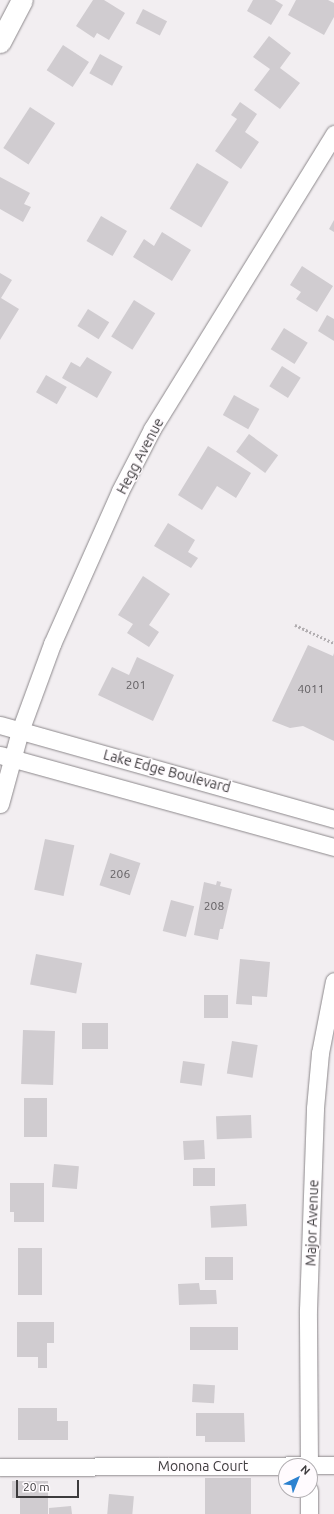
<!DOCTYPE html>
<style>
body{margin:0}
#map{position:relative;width:334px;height:1514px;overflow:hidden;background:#f2eef1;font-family:Ubuntu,sans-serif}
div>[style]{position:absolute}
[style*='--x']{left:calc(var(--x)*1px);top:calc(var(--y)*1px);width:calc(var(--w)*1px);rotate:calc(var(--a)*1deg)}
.building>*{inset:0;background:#d0ccd0;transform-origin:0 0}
.path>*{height:2.5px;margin-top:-1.25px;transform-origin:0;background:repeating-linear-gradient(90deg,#b2aeb1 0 2px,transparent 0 4px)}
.roads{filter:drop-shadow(0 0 1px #8c888b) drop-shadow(0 0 1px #8c888b)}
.minor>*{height:17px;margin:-8.5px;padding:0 8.5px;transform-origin:8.5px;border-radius:8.5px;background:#fff}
.tertiary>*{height:21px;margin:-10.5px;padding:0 10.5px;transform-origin:10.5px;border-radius:10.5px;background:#fff}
span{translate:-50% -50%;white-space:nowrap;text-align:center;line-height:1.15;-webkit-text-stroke:3px #fffbfe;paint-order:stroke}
.number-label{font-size:12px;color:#625f62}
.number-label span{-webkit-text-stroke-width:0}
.street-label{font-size:14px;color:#3d3b3d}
.north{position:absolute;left:278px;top:1458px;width:40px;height:40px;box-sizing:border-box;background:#fffbfe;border:1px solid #b1aeb1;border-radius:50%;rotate:43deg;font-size:11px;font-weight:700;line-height:16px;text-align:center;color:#3d3b3d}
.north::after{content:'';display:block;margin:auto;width:14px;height:18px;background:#2c82d0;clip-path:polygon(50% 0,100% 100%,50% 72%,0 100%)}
.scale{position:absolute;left:16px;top:1480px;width:63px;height:18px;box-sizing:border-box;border:2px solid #3d3b3d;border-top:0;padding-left:5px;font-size:12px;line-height:14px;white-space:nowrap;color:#3d3b3d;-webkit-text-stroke:3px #fffbfe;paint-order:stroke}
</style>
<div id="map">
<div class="building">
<div style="clip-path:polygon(93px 0,104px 0,125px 13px,109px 40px,97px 33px,94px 38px,76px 26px)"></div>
<div style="clip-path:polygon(253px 0,275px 0,283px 5px,271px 25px,247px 11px)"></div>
<div style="clip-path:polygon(296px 0,328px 0,334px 3px,334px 17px,324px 35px,288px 15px)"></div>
<div style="left:143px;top:9px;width:27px;height:16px;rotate:27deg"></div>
<div style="clip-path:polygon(269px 36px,291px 53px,280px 68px,300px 83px,280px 109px,254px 90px,270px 69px,253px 57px)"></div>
<div style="left:63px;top:45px;width:31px;height:30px;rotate:33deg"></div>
<div style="left:100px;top:54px;width:26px;height:22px;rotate:29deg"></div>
<div style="clip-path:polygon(240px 102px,257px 114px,245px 132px,259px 142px,241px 169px,215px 151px,237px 119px,231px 115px)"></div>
<div style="left:30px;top:107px;width:30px;height:49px;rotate:33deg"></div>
<div style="left:197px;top:163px;width:37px;height:53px;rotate:31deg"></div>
<div style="clip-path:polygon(0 177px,30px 193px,24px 204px,31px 207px,23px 222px,0 209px)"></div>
<div style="left:101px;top:216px;width:30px;height:29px;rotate:30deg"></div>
<div style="clip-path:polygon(334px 220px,334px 232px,329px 229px)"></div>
<div style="clip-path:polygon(162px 232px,191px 250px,172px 281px,133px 257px,144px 239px,154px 246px)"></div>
<div style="clip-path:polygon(302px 266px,333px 286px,317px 312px,296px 299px,301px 292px,290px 285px)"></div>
<div style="clip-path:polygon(0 273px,12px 280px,1px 298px,19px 309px,0 340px)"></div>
<div style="left:134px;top:300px;width:25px;height:43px;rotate:32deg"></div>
<div style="left:88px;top:309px;width:25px;height:20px;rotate:32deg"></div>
<div style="clip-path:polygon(327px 315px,334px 319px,334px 341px,318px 331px)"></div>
<div style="left:284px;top:328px;width:28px;height:25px;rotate:32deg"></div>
<div style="clip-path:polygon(87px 357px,112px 372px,97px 398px,62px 378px,71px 362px,80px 367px)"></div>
<div style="left:282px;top:366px;width:22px;height:24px;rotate:32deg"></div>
<div style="left:46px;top:375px;width:24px;height:20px;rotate:30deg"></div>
<div style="left:234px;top:395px;width:29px;height:23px;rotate:29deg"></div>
<div style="left:249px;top:434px;width:36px;height:22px;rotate:36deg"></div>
<div style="clip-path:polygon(208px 446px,251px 473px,236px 498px,217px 486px,202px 510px,178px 495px)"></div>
<div style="clip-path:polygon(168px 523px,195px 540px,188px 552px,198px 558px,191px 568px,154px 546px)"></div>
<div style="clip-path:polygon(143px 576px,170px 594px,149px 625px,159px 632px,149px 647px,127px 633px,133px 624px,118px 615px)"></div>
<div style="clip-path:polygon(308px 645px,333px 656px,334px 653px,334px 741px,303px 726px,290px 728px,272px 721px)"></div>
<div style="clip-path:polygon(137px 657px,174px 675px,153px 721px,98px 695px,112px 667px,129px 675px)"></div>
<div style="left:45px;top:839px;width:30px;height:52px;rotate:12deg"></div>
<div style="left:110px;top:853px;width:32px;height:34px;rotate:18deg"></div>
<div style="clip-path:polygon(217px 881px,221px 882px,220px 886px,232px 889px,223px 929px,220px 929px,218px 940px,194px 935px,204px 882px,216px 885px)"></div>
<div style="left:171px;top:900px;width:24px;height:32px;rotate:15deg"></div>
<div style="left:36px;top:954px;width:47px;height:31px;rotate:11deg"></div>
<div style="clip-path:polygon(240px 959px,270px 962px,267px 997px,252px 996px,252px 1005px,236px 1004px)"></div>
<div style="left:204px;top:995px;width:24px;height:23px"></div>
<div style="left:82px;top:1023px;width:26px;height:26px"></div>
<div style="left:23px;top:1030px;width:32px;height:54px;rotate:2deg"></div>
<div style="left:232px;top:1041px;width:26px;height:33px;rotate:9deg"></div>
<div style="left:183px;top:1061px;width:22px;height:22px;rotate:8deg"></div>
<div style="left:24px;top:1098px;width:23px;height:39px"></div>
<div style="left:251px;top:1115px;width:23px;height:35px;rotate:88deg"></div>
<div style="left:204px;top:1140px;width:19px;height:21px;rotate:87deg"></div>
<div style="left:54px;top:1164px;width:25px;height:23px;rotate:5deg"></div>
<div style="left:193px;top:1168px;width:22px;height:18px"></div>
<div style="clip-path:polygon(10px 1183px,44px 1183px,44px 1222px,14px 1222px,14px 1212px,10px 1212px)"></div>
<div style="left:246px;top:1204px;width:22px;height:36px;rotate:87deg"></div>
<div style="left:42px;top:1248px;width:47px;height:24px;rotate:90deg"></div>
<div style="left:205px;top:1257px;width:28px;height:23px"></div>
<div style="clip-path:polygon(199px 1283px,200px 1290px,216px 1290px,217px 1304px,179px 1305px,178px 1284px)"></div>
<div style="clip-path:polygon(17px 1322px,54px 1322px,54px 1343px,47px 1343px,47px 1368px,38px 1368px,38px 1357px,17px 1357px)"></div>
<div style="left:190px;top:1327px;width:48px;height:23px"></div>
<div style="left:193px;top:1384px;width:22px;height:18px;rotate:3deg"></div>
<div style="clip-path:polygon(18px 1408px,57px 1408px,57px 1421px,68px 1421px,68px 1440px,18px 1440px)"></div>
<div style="clip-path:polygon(196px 1413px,244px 1413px,245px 1442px,205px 1442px,205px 1436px,196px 1436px)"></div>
<div style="left:205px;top:1478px;width:46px;height:36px"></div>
<div style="clip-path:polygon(12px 1481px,48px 1481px,48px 1514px,20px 1514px,20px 1498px,12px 1498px)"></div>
<div style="left:109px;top:1494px;width:25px;height:20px;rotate:5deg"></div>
<div style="clip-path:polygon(71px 1506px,72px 1514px,49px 1514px,49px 1508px)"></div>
</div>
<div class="path">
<div style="--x:295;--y:625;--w:43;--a:24.8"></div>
</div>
<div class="roads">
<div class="minor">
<div style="--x:0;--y:725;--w:347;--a:15.7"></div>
<div style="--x:0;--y:755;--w:346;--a:15.4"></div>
<div style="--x:0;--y:804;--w:76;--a:-74.7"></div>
<div style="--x:20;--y:731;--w:93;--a:-69.8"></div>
<div style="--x:52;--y:644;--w:167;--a:-66"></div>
<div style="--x:120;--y:491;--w:70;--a:-62.7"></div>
<div style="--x:152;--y:429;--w:347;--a:-58.3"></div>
<div style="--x:309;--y:1466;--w:156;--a:-90.4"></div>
<div style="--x:308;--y:1310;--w:202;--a:-88"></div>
<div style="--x:315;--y:1108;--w:55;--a:-84.8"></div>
<div style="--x:320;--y:1053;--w:73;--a:-79"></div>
<div style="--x:0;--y:1467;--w:334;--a:-0.3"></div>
<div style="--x:309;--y:1514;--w:24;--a:-90"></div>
</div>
<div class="tertiary">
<div style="--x:0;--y:42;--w:47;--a:-62.4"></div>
</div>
</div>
<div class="number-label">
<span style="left:136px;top:685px">201</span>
<span style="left:311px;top:689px">4011</span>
<span style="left:120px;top:874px">206</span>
<span style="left:214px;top:906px">208</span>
</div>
<div class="street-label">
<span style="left:140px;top:456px;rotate:-62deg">Hegg Avenue</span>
<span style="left:167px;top:771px;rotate:15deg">Lake Edge Boulevard</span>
<span style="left:312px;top:1223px;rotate:-88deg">Major Avenue</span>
<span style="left:203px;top:1466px">Monona Court</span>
</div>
<div class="north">N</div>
<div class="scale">20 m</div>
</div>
